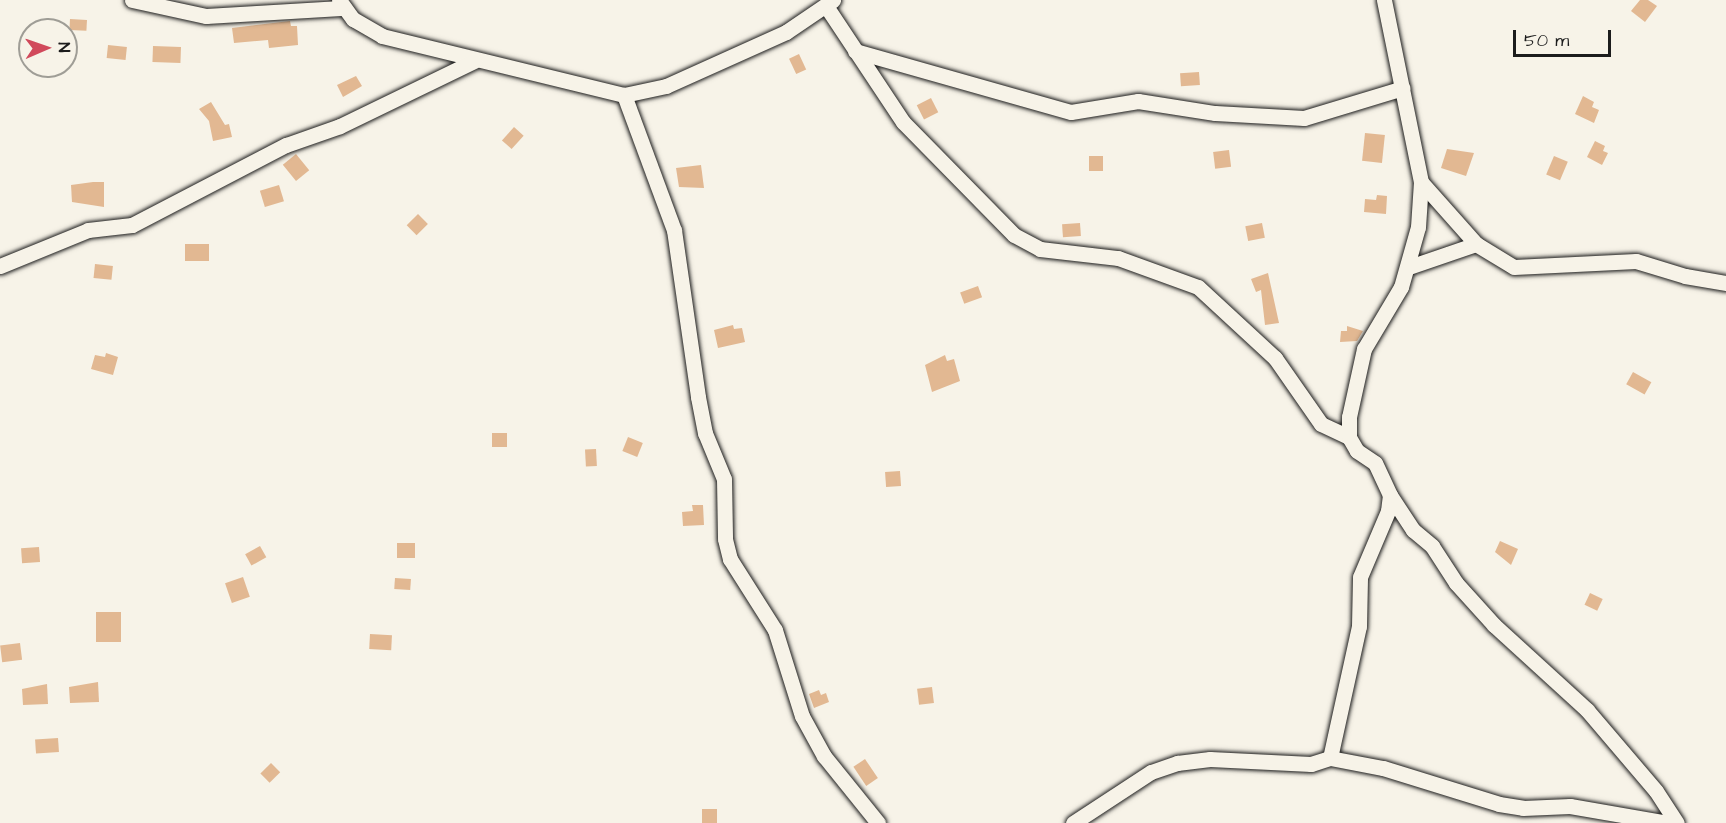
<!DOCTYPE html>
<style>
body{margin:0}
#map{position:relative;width:1726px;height:823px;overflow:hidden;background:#f7f3e8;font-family:"Architects Daughter",sans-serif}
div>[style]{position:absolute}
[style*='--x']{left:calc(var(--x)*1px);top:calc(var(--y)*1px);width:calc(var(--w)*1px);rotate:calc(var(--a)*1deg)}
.building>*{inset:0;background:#e2b892;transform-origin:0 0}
.roads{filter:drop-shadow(0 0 2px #1c1c1c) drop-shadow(0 0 2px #1c1c1c)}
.minor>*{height:15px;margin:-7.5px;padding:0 7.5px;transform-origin:7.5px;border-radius:7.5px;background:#f7f3e8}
span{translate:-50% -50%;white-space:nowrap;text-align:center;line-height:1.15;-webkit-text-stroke:6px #f7f3e8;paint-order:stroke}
.north{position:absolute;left:18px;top:18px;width:60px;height:60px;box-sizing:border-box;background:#f7f3e8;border:2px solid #9f9d96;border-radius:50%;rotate:88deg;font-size:16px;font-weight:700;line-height:24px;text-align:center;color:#1c1c1c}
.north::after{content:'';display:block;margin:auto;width:21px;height:27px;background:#d1495b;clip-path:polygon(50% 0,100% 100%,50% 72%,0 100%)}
.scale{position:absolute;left:1513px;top:30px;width:98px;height:27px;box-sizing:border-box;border:3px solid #1c1c1c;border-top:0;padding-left:8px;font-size:18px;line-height:21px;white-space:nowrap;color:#1c1c1c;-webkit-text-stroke:4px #f7f3e8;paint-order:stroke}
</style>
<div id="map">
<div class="building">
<div style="clip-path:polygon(1640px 0,1648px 0,1657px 6px,1645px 22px,1631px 11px)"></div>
<div style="left:70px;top:19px;width:17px;height:11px;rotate:3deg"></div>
<div style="clip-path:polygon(290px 21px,291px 26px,297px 26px,298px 45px,269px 48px,268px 40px,234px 43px,232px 28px)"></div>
<div style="left:108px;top:45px;width:19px;height:13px;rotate:6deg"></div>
<div style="left:153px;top:46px;width:28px;height:16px;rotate:2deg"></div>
<div style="left:799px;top:54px;width:17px;height:11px;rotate:65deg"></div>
<div style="left:1199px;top:72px;width:13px;height:19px;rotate:86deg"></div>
<div style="clip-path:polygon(356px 76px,362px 86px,343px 97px,337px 85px)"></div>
<div style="clip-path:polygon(1583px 96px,1594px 102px,1592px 107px,1599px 110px,1594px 123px,1575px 114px)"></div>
<div style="left:931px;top:98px;width:16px;height:16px;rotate:63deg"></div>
<div style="clip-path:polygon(211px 102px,225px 125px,229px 124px,232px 137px,213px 141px,209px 121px,199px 109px)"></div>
<div style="left:514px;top:127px;width:13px;height:18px;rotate:42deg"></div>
<div style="left:1365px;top:133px;width:20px;height:28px;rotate:6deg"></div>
<div style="clip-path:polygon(1595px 141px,1605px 146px,1603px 151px,1608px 153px,1602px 165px,1587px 157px)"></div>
<div style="clip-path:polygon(1447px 149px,1474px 153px,1466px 176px,1441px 168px)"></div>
<div style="left:1229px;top:150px;width:17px;height:16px;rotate:83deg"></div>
<div style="left:296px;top:154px;width:21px;height:17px;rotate:51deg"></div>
<div style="left:1089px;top:156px;width:14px;height:15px"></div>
<div style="left:1554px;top:156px;width:15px;height:20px;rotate:23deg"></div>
<div style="clip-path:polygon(701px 165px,704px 188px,679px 187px,676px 168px)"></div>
<div style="clip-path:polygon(93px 182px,104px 182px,104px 207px,72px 202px,71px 185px)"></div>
<div style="left:279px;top:185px;width:17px;height:20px;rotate:73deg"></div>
<div style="clip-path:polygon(1377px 195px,1387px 196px,1386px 214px,1364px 212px,1365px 199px,1376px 200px)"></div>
<div style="left:418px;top:214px;width:14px;height:16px;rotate:45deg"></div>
<div style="left:1080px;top:223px;width:13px;height:18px;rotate:86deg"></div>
<div style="left:1262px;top:223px;width:15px;height:17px;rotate:79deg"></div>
<div style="left:185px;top:244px;width:24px;height:17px"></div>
<div style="left:95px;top:264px;width:18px;height:14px;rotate:6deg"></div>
<div style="clip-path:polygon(1268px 273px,1279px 323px,1265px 325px,1261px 290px,1256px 292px,1251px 279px)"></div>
<div style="left:978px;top:286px;width:12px;height:19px;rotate:70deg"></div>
<div style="clip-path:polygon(733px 325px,734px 329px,742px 328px,745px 342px,718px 348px,714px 330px)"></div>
<div style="clip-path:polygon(1347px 326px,1363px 331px,1357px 341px,1340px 342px,1341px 331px,1347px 331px)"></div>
<div style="clip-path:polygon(106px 353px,118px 357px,113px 375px,91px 369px,95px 355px,105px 357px)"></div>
<div style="clip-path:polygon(945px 355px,947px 361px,954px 359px,960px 381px,932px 392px,925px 365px)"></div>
<div style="left:1633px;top:372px;width:21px;height:14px;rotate:29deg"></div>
<div style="left:492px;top:433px;width:15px;height:14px"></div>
<div style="left:628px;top:437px;width:16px;height:15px;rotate:22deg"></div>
<div style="left:596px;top:449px;width:17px;height:11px;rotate:87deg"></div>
<div style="left:900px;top:471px;width:15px;height:15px;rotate:86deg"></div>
<div style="clip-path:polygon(692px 505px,703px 505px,704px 525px,683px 526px,682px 512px,693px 511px)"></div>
<div style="clip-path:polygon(1500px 541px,1518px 549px,1511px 565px,1495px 552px)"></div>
<div style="left:397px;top:543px;width:18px;height:15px"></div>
<div style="left:260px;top:546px;width:13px;height:17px;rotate:61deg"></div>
<div style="left:39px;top:547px;width:15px;height:18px;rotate:86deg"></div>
<div style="left:243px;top:577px;width:21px;height:19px;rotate:71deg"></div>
<div style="left:395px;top:578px;width:16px;height:11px;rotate:4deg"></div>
<div style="left:1590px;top:593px;width:14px;height:13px;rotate:25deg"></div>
<div style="left:96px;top:612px;width:25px;height:30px"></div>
<div style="left:370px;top:634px;width:22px;height:15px;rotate:3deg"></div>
<div style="left:20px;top:643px;width:17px;height:20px;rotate:83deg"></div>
<div style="clip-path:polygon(98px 682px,99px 702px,70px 703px,69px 687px)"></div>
<div style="clip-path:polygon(47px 684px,48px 704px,23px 705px,22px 689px)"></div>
<div style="left:932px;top:687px;width:16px;height:15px;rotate:83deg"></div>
<div style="clip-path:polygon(819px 690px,821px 695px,826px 693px,829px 702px,814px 708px,809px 694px)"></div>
<div style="left:58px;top:738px;width:14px;height:23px;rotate:86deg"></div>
<div style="left:865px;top:759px;width:23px;height:14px;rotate:56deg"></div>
<div style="left:271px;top:763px;width:13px;height:15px;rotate:45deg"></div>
<div style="left:702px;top:809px;width:15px;height:14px"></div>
</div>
<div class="roads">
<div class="minor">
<div style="--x:132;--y:0;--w:76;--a:12.2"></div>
<div style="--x:206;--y:16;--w:135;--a:-3.4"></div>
<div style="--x:339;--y:0;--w:24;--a:54"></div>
<div style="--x:353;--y:19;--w:34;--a:30"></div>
<div style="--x:382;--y:36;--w:249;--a:13.7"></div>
<div style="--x:624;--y:95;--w:43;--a:-12.1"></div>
<div style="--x:666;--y:86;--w:132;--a:-24.2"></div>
<div style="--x:786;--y:32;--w:57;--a:-34.2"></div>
<div style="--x:826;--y:6;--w:139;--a:56.4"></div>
<div style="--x:903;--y:122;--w:158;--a:45.5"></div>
<div style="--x:1014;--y:235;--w:30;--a:28"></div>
<div style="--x:1040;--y:249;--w:79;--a:6.6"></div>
<div style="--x:1118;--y:258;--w:85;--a:19.9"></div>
<div style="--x:1198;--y:287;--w:105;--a:42.7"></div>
<div style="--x:1275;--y:358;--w:80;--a:55.1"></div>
<div style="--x:1321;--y:424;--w:31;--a:25"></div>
<div style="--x:855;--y:51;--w:224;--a:15.8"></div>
<div style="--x:1071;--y:112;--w:68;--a:-9.3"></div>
<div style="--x:1138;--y:101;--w:78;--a:8.9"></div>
<div style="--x:1215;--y:113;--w:89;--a:3.2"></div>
<div style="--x:1304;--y:118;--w:103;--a:-16.9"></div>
<div style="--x:624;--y:95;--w:144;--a:69.7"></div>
<div style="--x:674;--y:230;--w:169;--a:81.8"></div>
<div style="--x:698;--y:397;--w:37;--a:79"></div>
<div style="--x:705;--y:433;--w:50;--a:67.6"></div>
<div style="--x:724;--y:479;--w:60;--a:89"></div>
<div style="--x:725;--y:539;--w:21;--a:76"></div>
<div style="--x:730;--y:559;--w:84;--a:57.6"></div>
<div style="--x:775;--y:630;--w:90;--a:72.6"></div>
<div style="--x:802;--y:716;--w:46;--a:61.2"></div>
<div style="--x:824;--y:756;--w:86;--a:51.1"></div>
<div style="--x:1421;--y:182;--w:83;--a:48.4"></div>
<div style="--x:1476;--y:244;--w:44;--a:31.2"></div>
<div style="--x:1514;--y:267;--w:122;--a:-2.8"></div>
<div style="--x:1636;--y:261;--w:51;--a:17"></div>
<div style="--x:1685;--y:276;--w:42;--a:9.7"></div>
<div style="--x:0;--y:266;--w:95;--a:-22.2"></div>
<div style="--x:88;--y:230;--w:44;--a:-6.5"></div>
<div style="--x:132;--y:225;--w:174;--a:-27.5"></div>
<div style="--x:286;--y:145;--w:57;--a:-19.4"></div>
<div style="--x:340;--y:126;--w:149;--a:-25.9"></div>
<div style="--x:1409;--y:267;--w:71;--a:-18.9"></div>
<div style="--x:1390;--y:495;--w:42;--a:56.7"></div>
<div style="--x:1413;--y:530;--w:25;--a:40"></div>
<div style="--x:1432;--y:546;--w:44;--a:57"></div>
<div style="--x:1456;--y:583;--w:57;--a:47.9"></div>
<div style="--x:1494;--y:625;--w:126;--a:42.4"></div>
<div style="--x:1587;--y:710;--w:106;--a:49.6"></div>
<div style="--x:1656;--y:791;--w:38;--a:57"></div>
<div style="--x:1330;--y:758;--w:54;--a:10.7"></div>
<div style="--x:1383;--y:768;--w:121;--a:17.2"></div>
<div style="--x:1499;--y:804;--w:24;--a:9"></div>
<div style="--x:1523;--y:808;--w:47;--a:-2.4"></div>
<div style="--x:1570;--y:806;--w:99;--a:9.8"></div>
<div style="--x:1073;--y:823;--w:93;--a:-33.2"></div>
<div style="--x:1151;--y:772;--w:28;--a:-19"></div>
<div style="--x:1177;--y:763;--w:33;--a:-7"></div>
<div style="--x:1210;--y:759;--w:101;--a:2.8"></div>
<div style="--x:1311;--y:764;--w:20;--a:-18"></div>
<div style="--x:1330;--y:758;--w:135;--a:-77.6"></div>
<div style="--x:1359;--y:626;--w:49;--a:-88.8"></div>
<div style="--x:1360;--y:577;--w:72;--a:-67"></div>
<div style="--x:1388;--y:511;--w:16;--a:-83"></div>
<div style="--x:1390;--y:495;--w:35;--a:-115"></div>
<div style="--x:1375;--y:463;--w:22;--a:-146"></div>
<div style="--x:1357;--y:451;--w:16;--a:-120"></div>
<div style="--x:1349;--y:437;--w:20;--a:-90"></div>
<div style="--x:1349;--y:417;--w:70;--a:-77.6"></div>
<div style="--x:1364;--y:349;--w:72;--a:-59.2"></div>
<div style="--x:1401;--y:287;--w:62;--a:-74.2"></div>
<div style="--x:1418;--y:227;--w:45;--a:-86.2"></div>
<div style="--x:1421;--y:182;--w:186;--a:-101.5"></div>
</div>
</div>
<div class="north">N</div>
<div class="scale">50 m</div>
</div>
